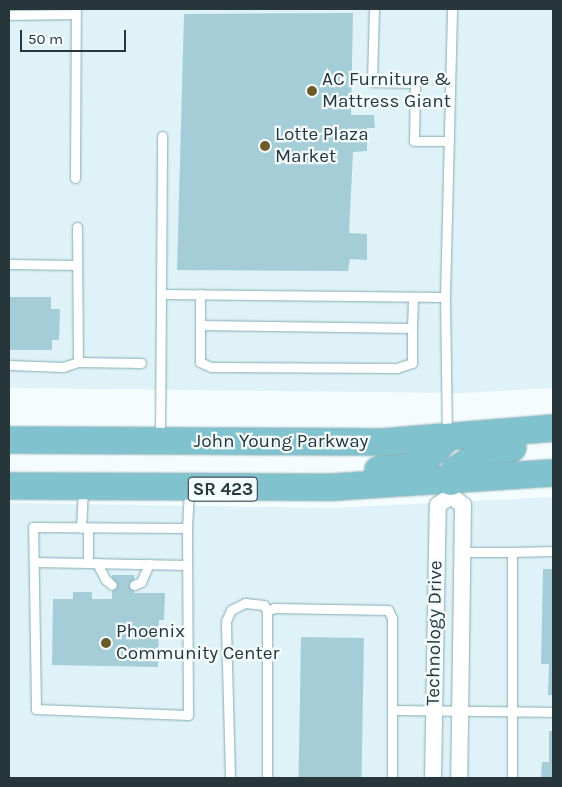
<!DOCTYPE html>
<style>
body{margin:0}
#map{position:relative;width:562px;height:787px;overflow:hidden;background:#f4fcfe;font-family:Karla,sans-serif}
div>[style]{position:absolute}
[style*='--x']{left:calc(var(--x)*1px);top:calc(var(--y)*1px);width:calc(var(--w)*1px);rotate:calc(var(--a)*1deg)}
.built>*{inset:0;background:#dff2f7}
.building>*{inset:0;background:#a5cdd7;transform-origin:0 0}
.roads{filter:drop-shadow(0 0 1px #84acb5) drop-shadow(0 0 1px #84acb5)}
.lane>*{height:9px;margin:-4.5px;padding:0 4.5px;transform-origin:4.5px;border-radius:4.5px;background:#fff}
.street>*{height:16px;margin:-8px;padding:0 8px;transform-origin:8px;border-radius:8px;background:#fff}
.primary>*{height:26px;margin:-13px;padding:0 13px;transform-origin:13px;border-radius:13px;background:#80c2ce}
.dots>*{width:14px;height:14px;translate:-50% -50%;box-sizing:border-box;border:2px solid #f4fcfe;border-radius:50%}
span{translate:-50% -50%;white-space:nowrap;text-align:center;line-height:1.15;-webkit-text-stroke:4.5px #f4fcfe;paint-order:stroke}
.shield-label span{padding:1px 4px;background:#f4fcfe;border:1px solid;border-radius:4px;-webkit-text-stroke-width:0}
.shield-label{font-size:18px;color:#26363a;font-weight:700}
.poi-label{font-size:19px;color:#26363a}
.left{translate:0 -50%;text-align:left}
.street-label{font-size:19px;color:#26363a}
.frame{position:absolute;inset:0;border:10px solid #26363a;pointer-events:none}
.scale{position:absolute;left:20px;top:30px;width:106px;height:22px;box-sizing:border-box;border:2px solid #26363a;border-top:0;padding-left:6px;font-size:15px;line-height:18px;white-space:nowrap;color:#26363a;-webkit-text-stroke:4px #f4fcfe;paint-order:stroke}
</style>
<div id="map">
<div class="built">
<div style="clip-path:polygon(9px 9px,553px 9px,553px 388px,462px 393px,9px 388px)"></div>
<div style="clip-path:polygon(553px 497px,553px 778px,9px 778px,9px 503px,332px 508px)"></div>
</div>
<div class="building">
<div style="clip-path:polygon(353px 13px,351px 115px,374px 115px,375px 128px,367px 128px,367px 151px,353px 152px,349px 233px,367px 234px,367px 260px,350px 259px,348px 271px,177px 270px,184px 14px)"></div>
<div style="clip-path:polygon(9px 297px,51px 297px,51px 309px,60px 309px,59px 340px,52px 340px,52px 350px,9px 350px)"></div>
<div style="clip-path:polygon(543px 569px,553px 569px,553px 695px,548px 695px,549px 664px,541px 664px)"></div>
<div style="clip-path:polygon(112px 575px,134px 575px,134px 593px,165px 593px,164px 620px,159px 620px,158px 667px,52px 665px,53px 599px,73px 599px,73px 592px,92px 592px,92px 599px,112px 599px)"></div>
<div style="left:301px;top:637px;width:63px;height:141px;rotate:1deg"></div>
<div style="clip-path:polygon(549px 731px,553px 731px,553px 778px,541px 778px,542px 762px,549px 762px)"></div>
</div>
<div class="roads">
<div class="lane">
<div style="--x:374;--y:9;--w:73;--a:91.6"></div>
<div style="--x:372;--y:82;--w:43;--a:1.3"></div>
<div style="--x:415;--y:83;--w:58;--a:91"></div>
<div style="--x:414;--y:141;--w:35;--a:0"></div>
<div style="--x:9;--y:15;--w:66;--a:-0.9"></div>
<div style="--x:75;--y:178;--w:169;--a:-89.7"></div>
<div style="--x:77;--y:227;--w:135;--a:89.6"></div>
<div style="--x:9;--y:264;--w:68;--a:0.8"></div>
<div style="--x:161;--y:294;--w:284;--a:0.6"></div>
<div style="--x:445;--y:297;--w:138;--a:89.2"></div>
<div style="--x:445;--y:297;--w:288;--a:-88.6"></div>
<div style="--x:200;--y:325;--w:212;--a:0.8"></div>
<div style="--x:412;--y:328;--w:35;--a:90"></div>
<div style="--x:412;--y:363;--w:16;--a:162"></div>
<div style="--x:397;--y:368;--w:186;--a:-179.7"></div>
<div style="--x:211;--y:367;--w:12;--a:-156"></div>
<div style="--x:200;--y:362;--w:68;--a:-90"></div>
<div style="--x:412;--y:328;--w:31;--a:-88"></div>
<div style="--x:9;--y:365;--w:54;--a:2.1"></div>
<div style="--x:63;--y:367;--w:16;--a:-18"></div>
<div style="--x:78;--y:362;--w:63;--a:0.9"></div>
<div style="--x:160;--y:439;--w:303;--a:-89.6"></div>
<div style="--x:33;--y:527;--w:154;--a:0.4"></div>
<div style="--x:187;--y:528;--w:187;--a:89.7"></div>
<div style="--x:188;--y:715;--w:152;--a:-177.7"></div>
<div style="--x:36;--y:709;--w:182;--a:-90.9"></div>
<div style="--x:81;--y:528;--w:39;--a:-87"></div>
<div style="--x:187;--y:528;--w:39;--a:-87"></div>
<div style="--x:463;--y:552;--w:49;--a:0"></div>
<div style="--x:34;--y:562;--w:54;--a:1.1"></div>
<div style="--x:88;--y:563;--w:35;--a:-90"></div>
<div style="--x:88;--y:563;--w:99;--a:1.2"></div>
<div style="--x:97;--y:563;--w:18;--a:63"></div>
<div style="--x:105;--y:579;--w:9;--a:41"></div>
<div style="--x:134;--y:585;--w:8;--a:-23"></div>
<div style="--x:141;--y:582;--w:20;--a:-66"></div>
<div style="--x:393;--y:710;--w:160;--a:0.7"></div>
<div style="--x:230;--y:778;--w:157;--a:-91.5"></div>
<div style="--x:226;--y:621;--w:12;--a:-66"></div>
<div style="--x:231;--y:610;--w:16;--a:-27"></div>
<div style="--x:245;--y:603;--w:19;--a:6"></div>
<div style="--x:264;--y:605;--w:7;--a:63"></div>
<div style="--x:267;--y:778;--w:167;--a:-90"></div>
<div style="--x:267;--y:611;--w:8;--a:-23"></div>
<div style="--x:274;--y:608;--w:114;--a:1"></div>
<div style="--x:388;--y:610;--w:9;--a:63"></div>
<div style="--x:392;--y:618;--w:160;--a:90"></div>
<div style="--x:512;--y:778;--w:226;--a:-90"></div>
<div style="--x:512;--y:552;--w:41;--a:-1.4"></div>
</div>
<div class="street">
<div style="--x:451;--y:496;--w:15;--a:37"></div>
<div style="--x:463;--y:505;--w:273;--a:90.8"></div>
<div style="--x:433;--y:778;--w:273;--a:-89"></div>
<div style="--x:438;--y:505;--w:16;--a:-35"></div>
</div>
<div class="primary">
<div style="--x:9;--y:440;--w:374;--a:0.3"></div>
<div style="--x:383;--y:442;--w:171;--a:-4.7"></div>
<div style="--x:378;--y:470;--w:32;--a:-5"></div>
<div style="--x:410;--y:467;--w:18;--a:-27"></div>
<div style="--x:426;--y:459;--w:29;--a:-44"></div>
<div style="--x:451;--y:482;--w:13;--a:-72"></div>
<div style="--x:455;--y:470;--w:33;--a:-33"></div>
<div style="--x:483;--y:452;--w:30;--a:-8"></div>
<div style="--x:9;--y:486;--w:326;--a:0.2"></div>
<div style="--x:335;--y:487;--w:218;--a:-3.7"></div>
</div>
</div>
<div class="dots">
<div style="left:312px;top:91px;background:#6b5b29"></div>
<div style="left:265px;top:146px;background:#6b5b29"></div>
<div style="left:106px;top:643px;background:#6b5b29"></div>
</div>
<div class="shield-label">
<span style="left:223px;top:489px">SR 423</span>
</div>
<div class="poi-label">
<span class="left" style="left:322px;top:91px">AC Furniture &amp;<br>Mattress Giant</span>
<span class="left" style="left:275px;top:146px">Lotte Plaza<br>Market</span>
<span class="left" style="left:116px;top:643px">Phoenix<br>Community Center</span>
</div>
<div class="street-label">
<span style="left:281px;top:442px">John Young Parkway</span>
<span style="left:435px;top:633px;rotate:-89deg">Technology Drive</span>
</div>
<div class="frame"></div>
<div class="scale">50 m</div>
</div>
